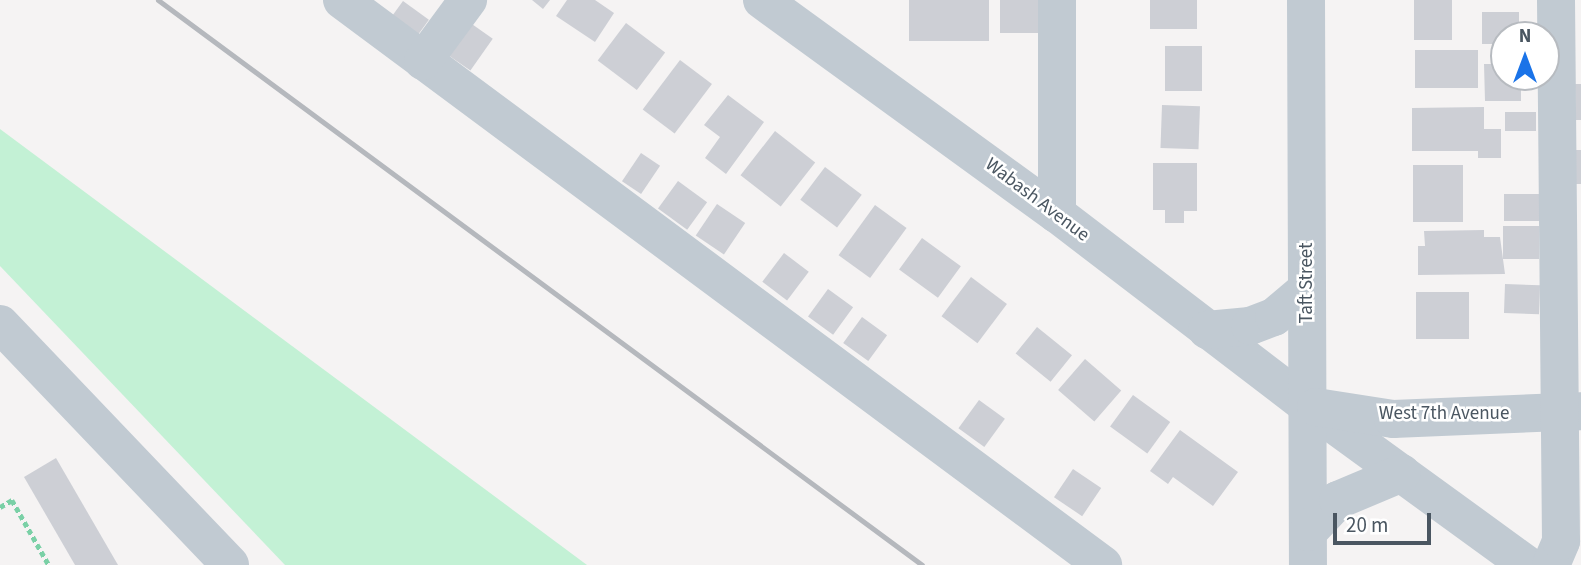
<!DOCTYPE html>
<style>
body{margin:0}
#map{position:relative;width:1581px;height:565px;overflow:hidden;background:#f5f3f3;font-family:"Source Sans 3",sans-serif}
div>[style]{position:absolute}
[style*='--x']{left:calc(var(--x)*1px);top:calc(var(--y)*1px);width:calc(var(--w)*1px);rotate:calc(var(--a)*1deg)}
.green>*{inset:0;background:#c3f1d5}
.building>*{inset:0;background:#cdcfd5;transform-origin:0 0}
.path>*{height:4.5px;margin-top:-2.25px;transform-origin:0;background:repeating-linear-gradient(90deg,#7ad0a6 0 5px,transparent 0 8.5px)}
.minor>*{height:38px;margin:-19px;padding:0 19px;transform-origin:19px;border-radius:19px;background:#c1cad2}
.rail>*{height:5px;margin:-2.5px;padding:0 2.5px;transform-origin:2.5px;border-radius:2.5px;background:#b5b8bd}
span{translate:-50% -50%;white-space:nowrap;text-align:center;line-height:1.15;-webkit-text-stroke:5px #fff;paint-order:stroke}
.street-label{font-size:19px;color:#4a5661}
.north{position:absolute;left:1490px;top:21px;width:70px;height:70px;box-sizing:border-box;background:#fff;border:2px solid #b7bbc0;border-radius:50%;rotate:0deg;font-size:19px;font-weight:700;line-height:28px;text-align:center;color:#4a5661}
.north::after{content:'';display:block;margin:auto;width:24px;height:32px;background:#1a73e8;clip-path:polygon(50% 0,100% 100%,50% 72%,0 100%)}
.scale{position:absolute;left:1333px;top:513px;width:98px;height:32px;box-sizing:border-box;border:4px solid #4a5661;border-top:0;padding-left:9px;font-size:21px;line-height:24px;white-space:nowrap;color:#4a5661;-webkit-text-stroke:5px #fff;paint-order:stroke}
</style>
<div id="map">
<div class="green">
<div style="clip-path:polygon(0 129px,587px 565px,285px 565px,0 266px)"></div>
</div>
<div class="building">
<div style="clip-path:polygon(532px 0,550px 0,543px 9px)"></div>
<div style="clip-path:polygon(567px 0,595px 0,614px 13px,595px 42px,556px 16px)"></div>
<div style="left:909px;top:0;width:80px;height:41px"></div>
<div style="left:1000px;top:0;width:42px;height:33px"></div>
<div style="left:1150px;top:0;width:47px;height:29px"></div>
<div style="left:1414px;top:0;width:38px;height:40px"></div>
<div style="left:403px;top:1px;width:32px;height:21px;rotate:36deg"></div>
<div style="clip-path:polygon(1482px 12px,1519px 12px,1519px 35px,1504px 35px,1504px 44px,1482px 44px)"></div>
<div style="left:469px;top:22px;width:29px;height:39px;rotate:35deg"></div>
<div style="left:626px;top:23px;width:49px;height:47px;rotate:37deg"></div>
<div style="left:1165px;top:46px;width:37px;height:45px"></div>
<div style="left:1478px;top:50px;width:38px;height:63px;rotate:90deg"></div>
<div style="left:680px;top:60px;width:40px;height:62px;rotate:37deg"></div>
<div style="clip-path:polygon(1484px 64px,1504px 64px,1504px 77px,1521px 77px,1521px 101px,1485px 101px)"></div>
<div style="clip-path:polygon(1575px 84px,1581px 84px,1581px 120px,1576px 120px)"></div>
<div style="clip-path:polygon(728px 95px,764px 122px,726px 174px,705px 158px,720px 137px,704px 125px)"></div>
<div style="left:1162px;top:105px;width:38px;height:43px;rotate:2deg"></div>
<div style="clip-path:polygon(1484px 107px,1484px 129px,1501px 129px,1501px 158px,1478px 158px,1478px 151px,1412px 151px,1412px 108px)"></div>
<div style="left:1536px;top:112px;width:19px;height:31px;rotate:90deg"></div>
<div style="left:775px;top:131px;width:51px;height:56px;rotate:38deg"></div>
<div style="left:1576px;top:150px;width:5px;height:34px"></div>
<div style="left:641px;top:153px;width:23px;height:34px;rotate:34deg"></div>
<div style="clip-path:polygon(1153px 163px,1197px 163px,1197px 211px,1184px 211px,1184px 223px,1165px 223px,1165px 210px,1153px 210px)"></div>
<div style="left:1413px;top:165px;width:50px;height:57px"></div>
<div style="left:825px;top:167px;width:46px;height:41px;rotate:37deg"></div>
<div style="left:678px;top:181px;width:36px;height:34px;rotate:36deg"></div>
<div style="left:1504px;top:194px;width:35px;height:27px"></div>
<div style="left:717px;top:204px;width:34px;height:38px;rotate:34deg"></div>
<div style="left:875px;top:205px;width:39px;height:62px;rotate:36deg"></div>
<div style="left:1503px;top:226px;width:36px;height:33px"></div>
<div style="clip-path:polygon(1484px 230px,1484px 237px,1500px 237px,1505px 274px,1418px 275px,1418px 246px,1425px 246px,1424px 231px)"></div>
<div style="left:922px;top:238px;width:48px;height:39px;rotate:36deg"></div>
<div style="left:784px;top:253px;width:31px;height:36px;rotate:37deg"></div>
<div style="left:971px;top:277px;width:45px;height:49px;rotate:37deg"></div>
<div style="left:1505px;top:284px;width:35px;height:29px;rotate:2deg"></div>
<div style="left:828px;top:289px;width:31px;height:34px;rotate:36deg"></div>
<div style="left:1416px;top:292px;width:53px;height:47px"></div>
<div style="left:862px;top:317px;width:31px;height:32px;rotate:36deg"></div>
<div style="left:1037px;top:327px;width:45px;height:34px;rotate:39deg"></div>
<div style="left:1085px;top:359px;width:48px;height:41px;rotate:41deg"></div>
<div style="left:1133px;top:395px;width:46px;height:39px;rotate:36deg"></div>
<div style="left:979px;top:400px;width:32px;height:35px;rotate:36deg"></div>
<div style="clip-path:polygon(1180px 430px,1238px 472px,1213px 506px,1173px 477px,1168px 484px,1150px 471px)"></div>
<div style="clip-path:polygon(56px 458px,118px 565px,75px 565px,24px 477px)"></div>
<div style="left:1073px;top:469px;width:34px;height:34px;rotate:34deg"></div>
</div>
<div class="path">
<div style="--x:0;--y:507;--w:14;--a:-30"></div>
<div style="--x:12;--y:500;--w:75;--a:60.4"></div>
</div>
<div class="minor">
<div style="--x:342;--y:0;--w:948;--a:36.59"></div>
<div style="--x:762;--y:0;--w:364;--a:36"></div>
<div style="--x:1057;--y:214;--w:315;--a:37.4"></div>
<div style="--x:1307;--y:405;--w:272;--a:36"></div>
<div style="--x:1057;--y:0;--w:214;--a:90"></div>
<div style="--x:1306;--y:0;--w:565;--a:89.8"></div>
<div style="--x:423;--y:61;--w:76;--a:-53.6"></div>
<div style="--x:0;--y:324;--w:333;--a:46.3"></div>
<div style="--x:1207;--y:330;--w:43;--a:-5.3"></div>
<div style="--x:1250;--y:326;--w:26;--a:-21"></div>
<div style="--x:1274;--y:317;--w:43;--a:-40.3"></div>
<div style="--x:1316;--y:407;--w:78;--a:8.9"></div>
<div style="--x:1393;--y:419;--w:188;--a:-2.4"></div>
<div style="--x:1308;--y:532;--w:44;--a:-46.8"></div>
<div style="--x:1338;--y:500;--w:69;--a:-22.9"></div>
<div style="--x:1551;--y:565;--w:26;--a:-67"></div>
<div style="--x:1561;--y:541;--w:541;--a:-90.53"></div>
</div>
<div class="rail">
<div style="--x:158;--y:0;--w:950;--a:36.48"></div>
</div>
<div class="street-label">
<span style="left:1037px;top:200px;rotate:37deg">Wabash Avenue</span>
<span style="left:1307px;top:283px;rotate:-90deg">Taft Street</span>
<span style="left:1444px;top:414px">West 7th Avenue</span>
</div>
<div class="north">N</div>
<div class="scale">20 m</div>
</div>
